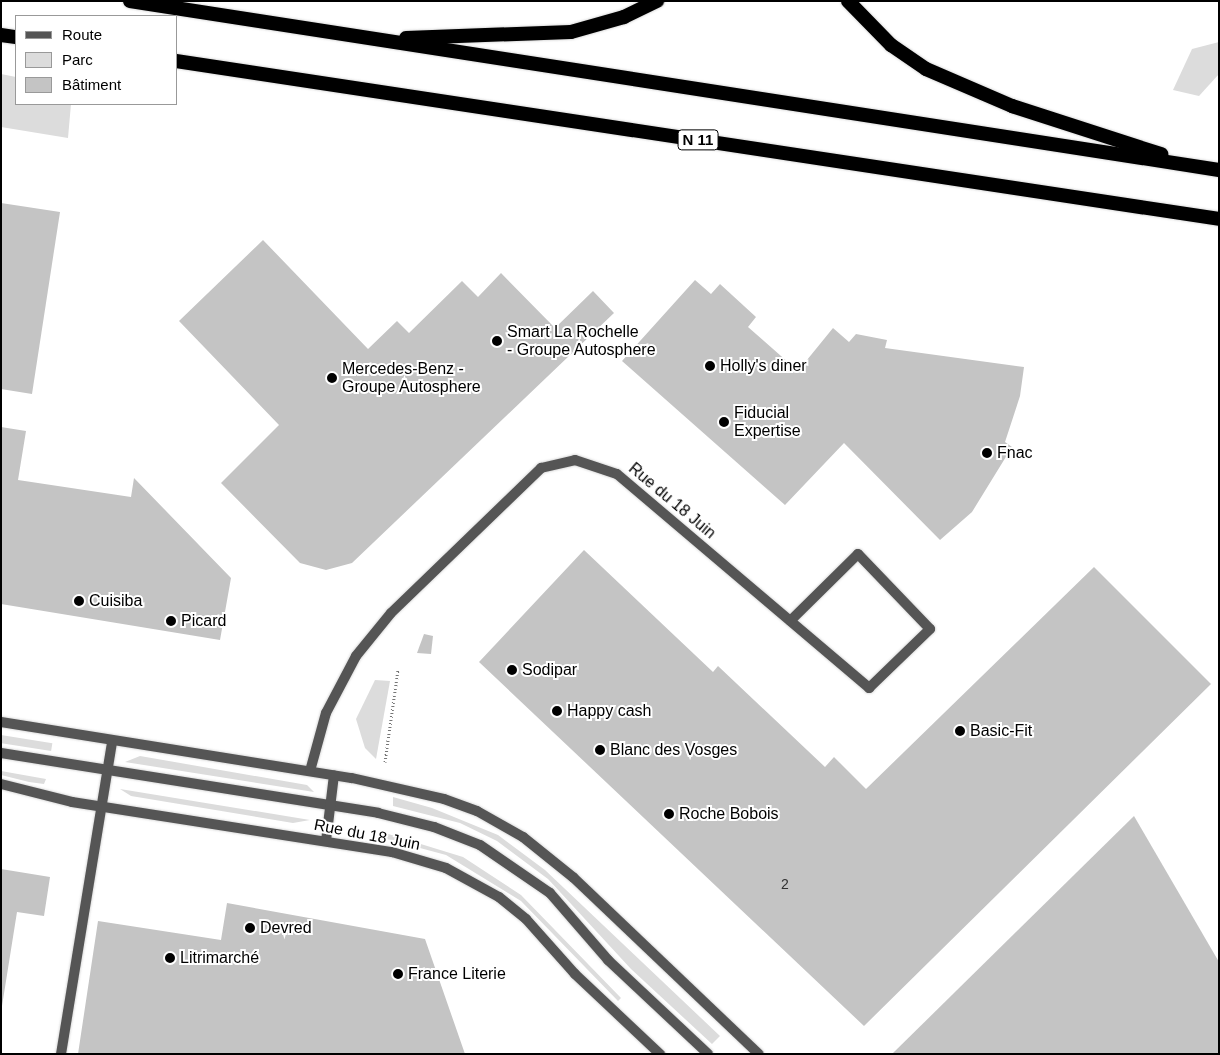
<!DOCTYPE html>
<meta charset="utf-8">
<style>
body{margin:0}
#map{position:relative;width:1220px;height:1055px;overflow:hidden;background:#fff;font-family:Helvetica,sans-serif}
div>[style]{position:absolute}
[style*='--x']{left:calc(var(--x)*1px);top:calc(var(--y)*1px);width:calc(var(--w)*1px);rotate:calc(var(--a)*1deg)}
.green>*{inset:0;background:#dcdcdc;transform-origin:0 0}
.building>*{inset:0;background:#c4c4c4}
.path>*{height:3px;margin-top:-1.5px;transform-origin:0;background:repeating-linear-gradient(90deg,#777 0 1px,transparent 0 3.5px)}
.roads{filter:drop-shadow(0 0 1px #dbdbdb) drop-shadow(0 0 1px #dbdbdb)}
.service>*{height:10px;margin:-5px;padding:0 5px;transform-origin:5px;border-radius:5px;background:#555}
.minor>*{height:10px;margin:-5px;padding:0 5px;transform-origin:5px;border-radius:5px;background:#555}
.trunk>*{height:14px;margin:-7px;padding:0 7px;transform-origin:7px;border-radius:7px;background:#000}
.dots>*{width:14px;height:14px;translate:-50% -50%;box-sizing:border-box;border:2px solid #fff;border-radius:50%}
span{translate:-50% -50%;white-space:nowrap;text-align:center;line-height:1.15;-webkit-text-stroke:4px #fff;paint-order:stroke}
.number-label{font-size:14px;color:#313131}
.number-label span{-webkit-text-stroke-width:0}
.shield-label span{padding:1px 4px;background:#fff;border:1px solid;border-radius:4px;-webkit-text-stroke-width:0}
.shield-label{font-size:15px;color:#000;font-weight:700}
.poi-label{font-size:16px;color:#000}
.left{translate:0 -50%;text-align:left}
.street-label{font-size:16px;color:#000}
.frame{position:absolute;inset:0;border:2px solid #000;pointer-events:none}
.legend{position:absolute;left:15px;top:15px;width:162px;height:90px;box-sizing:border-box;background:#fff;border:1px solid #999;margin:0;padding:6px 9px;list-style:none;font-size:15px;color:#000}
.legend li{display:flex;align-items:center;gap:10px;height:25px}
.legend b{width:25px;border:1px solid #999}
</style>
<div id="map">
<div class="green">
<div style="clip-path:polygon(1219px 42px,1219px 74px,1199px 96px,1173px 90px,1192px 49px)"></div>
<div style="clip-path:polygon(1px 74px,16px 77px,16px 104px,71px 104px,68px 138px,1px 127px)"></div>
<div style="clip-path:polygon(375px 680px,390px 681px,376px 759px,365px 748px,356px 719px)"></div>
<div style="left:1px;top:735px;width:52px;height:8px;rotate:9deg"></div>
<div style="clip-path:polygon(140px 756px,307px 785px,314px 792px,125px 762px)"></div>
<div style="clip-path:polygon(1px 771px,46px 779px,44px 784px,29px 782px,1px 775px)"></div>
<div style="clip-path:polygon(120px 789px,310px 820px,293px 823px,131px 796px)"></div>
<div style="clip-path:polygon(393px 797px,432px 808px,498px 835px,545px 870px,720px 1036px,712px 1044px,631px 969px,548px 879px,497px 841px,460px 823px,393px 806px)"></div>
<div style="clip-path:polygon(385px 833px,463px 857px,521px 895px,621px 998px,618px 1001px,521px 901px,446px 855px,383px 838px)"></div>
</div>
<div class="building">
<div style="clip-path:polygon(1px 203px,60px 212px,32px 394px,1px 389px)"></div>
<div style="clip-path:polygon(263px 240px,368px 349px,397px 321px,409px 333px,462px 281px,478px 297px,501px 273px,555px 328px,593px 291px,614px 313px,352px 563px,326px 570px,300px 563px,221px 483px,279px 425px,179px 321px)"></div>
<div style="clip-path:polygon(695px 280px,711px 294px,720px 284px,756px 317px,748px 327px,798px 371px,833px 328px,849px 342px,856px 334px,887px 340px,885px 348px,1024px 367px,1020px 396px,1005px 442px,1012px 447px,972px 512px,940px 540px,844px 443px,785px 505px,622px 361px)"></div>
<div style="clip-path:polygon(1px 427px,26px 431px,18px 480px,131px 497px,134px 478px,231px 578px,220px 640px,1px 604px)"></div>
<div style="clip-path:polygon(584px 550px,713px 672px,718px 666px,825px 767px,834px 757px,866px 789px,1094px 567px,1211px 684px,864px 1026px,479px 662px)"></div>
<div style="clip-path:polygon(424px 634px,433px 636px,431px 654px,417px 653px)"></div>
<div style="clip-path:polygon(1134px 816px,1219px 962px,1219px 1054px,892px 1054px)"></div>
<div style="clip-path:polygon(1px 869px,50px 877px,44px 916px,17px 912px,2px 1006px)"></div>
<div style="clip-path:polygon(227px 903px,425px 939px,465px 1054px,78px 1054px,98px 921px,221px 940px)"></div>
</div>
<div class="path">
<div style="--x:385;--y:762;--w:94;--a:-82"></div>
</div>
<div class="roads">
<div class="service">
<div style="--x:1;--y:753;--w:382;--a:9"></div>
<div style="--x:378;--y:813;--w:58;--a:14"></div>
<div style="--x:434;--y:827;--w:49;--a:21.4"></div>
<div style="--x:480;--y:845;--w:85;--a:34.4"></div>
<div style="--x:550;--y:893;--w:89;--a:49.1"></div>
<div style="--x:608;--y:960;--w:137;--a:43.2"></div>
<div style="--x:326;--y:841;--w:66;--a:-83.1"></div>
<div style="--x:61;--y:1054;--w:317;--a:-80.7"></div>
</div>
<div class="minor">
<div style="--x:1;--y:722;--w:355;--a:9.1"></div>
<div style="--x:352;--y:778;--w:94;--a:12.9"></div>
<div style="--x:444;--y:799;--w:35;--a:20"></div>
<div style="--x:477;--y:811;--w:53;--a:29.5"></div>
<div style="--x:523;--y:837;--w:65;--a:38.8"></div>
<div style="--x:574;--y:878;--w:255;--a:43.6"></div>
<div style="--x:310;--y:771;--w:60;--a:-74.6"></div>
<div style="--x:326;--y:713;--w:64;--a:-62.2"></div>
<div style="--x:356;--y:656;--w:55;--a:-50.9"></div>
<div style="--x:391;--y:613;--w:209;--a:-44"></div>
<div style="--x:541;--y:468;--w:35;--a:-13"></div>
<div style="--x:575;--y:460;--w:44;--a:18.4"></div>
<div style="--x:617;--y:474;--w:331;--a:40.3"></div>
<div style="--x:869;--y:688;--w:85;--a:-44"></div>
<div style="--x:930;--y:629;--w:104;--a:-133.8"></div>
<div style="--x:858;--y:554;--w:95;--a:135.4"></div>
<div style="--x:1;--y:784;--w:73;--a:14.2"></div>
<div style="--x:72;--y:802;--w:324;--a:8.9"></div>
<div style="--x:392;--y:852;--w:56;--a:16.5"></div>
<div style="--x:446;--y:868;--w:60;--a:28.7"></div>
<div style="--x:499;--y:897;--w:35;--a:39"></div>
<div style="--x:526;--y:919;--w:74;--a:48.3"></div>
<div style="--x:575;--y:974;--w:117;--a:43.3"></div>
</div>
<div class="trunk">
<div style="--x:130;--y:1;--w:1102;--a:8.82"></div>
<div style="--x:848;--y:1;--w:62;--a:45.7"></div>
<div style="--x:891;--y:45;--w:42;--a:34.4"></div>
<div style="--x:926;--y:69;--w:94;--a:23.3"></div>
<div style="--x:1012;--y:106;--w:157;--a:17.9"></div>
<div style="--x:1;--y:35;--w:15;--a:8"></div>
<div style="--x:406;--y:38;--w:165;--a:-2.1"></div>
<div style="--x:571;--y:32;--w:55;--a:-15.8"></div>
<div style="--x:624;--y:17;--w:37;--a:-26"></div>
<div style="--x:176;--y:61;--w:1055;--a:8.61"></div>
</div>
</div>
<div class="dots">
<div style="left:497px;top:341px;background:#000"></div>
<div style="left:710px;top:366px;background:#000"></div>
<div style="left:332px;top:378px;background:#000"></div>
<div style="left:724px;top:422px;background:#000"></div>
<div style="left:987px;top:453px;background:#000"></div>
<div style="left:79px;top:601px;background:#000"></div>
<div style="left:171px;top:621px;background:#000"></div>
<div style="left:512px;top:670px;background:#000"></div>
<div style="left:557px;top:711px;background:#000"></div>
<div style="left:960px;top:731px;background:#000"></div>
<div style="left:600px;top:750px;background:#000"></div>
<div style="left:669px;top:814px;background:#000"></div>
<div style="left:250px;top:928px;background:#000"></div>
<div style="left:170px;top:958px;background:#000"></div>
<div style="left:398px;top:974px;background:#000"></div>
</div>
<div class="number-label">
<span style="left:785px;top:884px">2</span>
</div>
<div class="shield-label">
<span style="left:698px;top:140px">N 11</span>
</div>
<div class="poi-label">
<span class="left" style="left:507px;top:341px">Smart La Rochelle<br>- Groupe Autosphere</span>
<span class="left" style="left:720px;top:366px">Holly's diner</span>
<span class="left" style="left:342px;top:378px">Mercedes-Benz -<br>Groupe Autosphere</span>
<span class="left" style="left:734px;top:422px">Fiducial<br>Expertise</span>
<span class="left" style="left:997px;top:453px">Fnac</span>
<span class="left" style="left:89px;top:601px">Cuisiba</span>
<span class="left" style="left:181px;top:621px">Picard</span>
<span class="left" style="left:522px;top:670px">Sodipar</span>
<span class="left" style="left:567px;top:711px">Happy cash</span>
<span class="left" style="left:970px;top:731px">Basic-Fit</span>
<span class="left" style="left:610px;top:750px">Blanc des Vosges</span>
<span class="left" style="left:679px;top:814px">Roche Bobois</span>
<span class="left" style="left:260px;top:928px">Devred</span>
<span class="left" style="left:180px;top:958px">Litrimarché</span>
<span class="left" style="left:408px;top:974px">France Literie</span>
</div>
<div class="street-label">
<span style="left:672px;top:501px;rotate:40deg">Rue du 18 Juin</span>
<span style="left:367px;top:835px;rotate:11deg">Rue du 18 Juin</span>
</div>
<div class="frame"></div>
<ul class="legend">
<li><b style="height:6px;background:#555"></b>Route</li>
<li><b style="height:14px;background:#dcdcdc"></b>Parc</li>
<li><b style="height:14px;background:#c4c4c4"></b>Bâtiment</li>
</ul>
</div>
